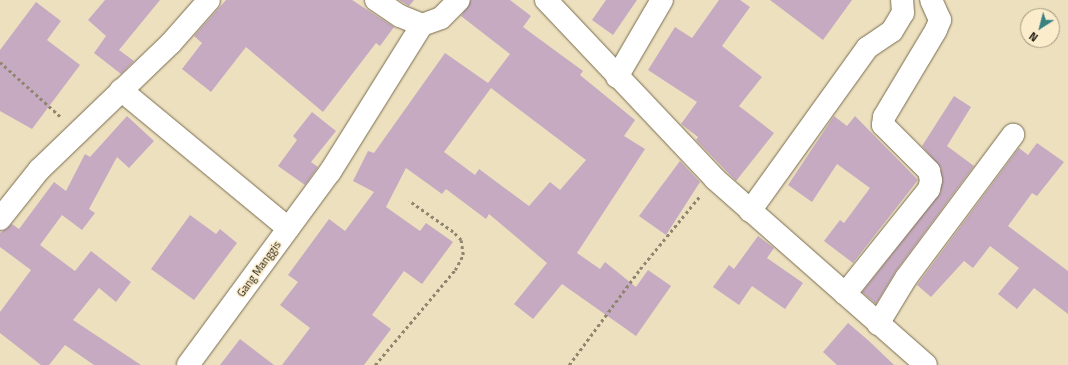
<!DOCTYPE html>
<style>
body{margin:0}
#map{position:relative;width:1068px;height:365px;overflow:hidden;background:#ede0bf;font-family:"Titillium Web",sans-serif}
div>[style]{position:absolute}
[style*='--x']{left:calc(var(--x)*1px);top:calc(var(--y)*1px);width:calc(var(--w)*1px);rotate:calc(var(--a)*1deg)}
.building>*{inset:0;background:#c6aac2}
.path>*{height:2.5px;margin-top:-1.25px;transform-origin:0;background:repeating-linear-gradient(90deg,#90866f 0 3px,transparent 0 6px)}
.roads{filter:drop-shadow(0 0 1px #786c4f) drop-shadow(0 0 1px #786c4f)}
.minor>*{height:22px;margin:-11px;padding:0 11px;transform-origin:11px;border-radius:11px;background:#fff}
span{translate:-50% -50%;white-space:nowrap;text-align:center;line-height:1.15;-webkit-text-stroke:3px #fbedcc;paint-order:stroke}
.street-label{font-size:11px;color:#1d180c}
.north{position:absolute;left:1020px;top:8px;width:40px;height:40px;box-sizing:border-box;background:#fbedcc;border:1px solid #a2987f;border-radius:50%;rotate:216deg;font-size:11px;font-weight:700;line-height:16px;text-align:center;color:#1d180c}
.north::after{content:'';display:block;margin:auto;width:14px;height:18px;background:#398282;clip-path:polygon(50% 0,100% 100%,50% 72%,0 100%)}
</style>
<div id="map">
<div class="building">
<div style="clip-path:polygon(105px 0,160px 0,119px 50px,134px 61px,121px 74px,94px 53px,106px 36px,88px 20px)"></div>
<div style="clip-path:polygon(226px 0,352px 0,394px 27px,380px 46px,376px 43px,323px 112px,246px 47px,211px 92px,182px 69px,202px 43px,194px 36px)"></div>
<div style="clip-path:polygon(399px 0,414px 0,409px 6px)"></div>
<div style="clip-path:polygon(evenodd,471px 0,510px 0,531px 16px,523px 27px,583px 71px,580px 75px,635px 120px,624px 136px,645px 149px,577px 253px,600px 269px,605px 262px,636px 287px,648px 270px,671px 286px,636px 336px,562px 284px,533px 319px,514px 304px,547px 263px,489px 214px,486px 219px,446px 189px,442px 194px,406px 168px,386px 207px,420px 231px,426px 223px,453px 242px,422px 284px,404px 271px,372px 315px,391px 329px,364px 365px,282px 365px,310px 328px,280px 305px,298px 282px,288px 275px,329px 219px,345px 231px,374px 192px,353px 181px,368px 151px,374px 153px,445px 53px,488px 83px,510px 54px,461px 16px,471px 0,491px 88px,586px 160px,560px 190px,550px 182px,529px 206px,479px 169px,475px 175px,444px 152px,491px 88px)"></div>
<div style="clip-path:polygon(606px 0,637px 0,613px 35px,592px 20px)"></div>
<div style="clip-path:polygon(719px 0,740px 0,750px 7px,722px 46px,762px 77px,739px 106px,774px 133px,736px 181px,696px 140px,698px 137px,681px 124px,697px 102px,648px 70px,675px 27px,692px 38px)"></div>
<div style="clip-path:polygon(770px 0,852px 0,823px 40px)"></div>
<div style="clip-path:polygon(36px 2px,61px 21px,47px 40px,80px 65px,32px 129px,0 111px,0 50px)"></div>
<div style="clip-path:polygon(954px 96px,971px 107px,947px 146px,974px 166px,896px 271px,876px 304px,862px 292px,941px 192px,941px 168px,922px 146px)"></div>
<div style="clip-path:polygon(312px 112px,336px 131px,311px 162px,318px 167px,305px 185px,278px 166px,297px 140px,293px 136px)"></div>
<div style="clip-path:polygon(127px 116px,154px 141px,129px 168px,117px 157px,89px 209px,95px 213px,82px 230px,62px 215px,40px 245px,75px 271px,91px 251px,131px 282px,116px 302px,99px 288px,73px 320px,141px 365px,94px 365px,65px 345px,49px 365px,41px 365px,0 333px,0 312px,31px 270px,0 247px,0 233px,12px 224px,19px 229px,54px 182px,66px 191px,85px 154px,90px 157px)"></div>
<div style="clip-path:polygon(834px 116px,847px 126px,855px 116px,918px 180px,853px 263px,824px 241px,840px 220px,844px 223px,870px 188px,837px 164px,812px 202px,788px 185px)"></div>
<div style="clip-path:polygon(1037px 143px,1064px 162px,1037px 196px,1032px 193px,1008px 226px,1068px 271px,1068px 314px,1034px 288px,1017px 309px,998px 294px,1019px 268px,990px 246px,973px 268px,964px 261px,931px 297px,917px 285px,1019px 148px,1028px 155px)"></div>
<div style="clip-path:polygon(680px 161px,700px 182px,666px 235px,639px 216px)"></div>
<div style="clip-path:polygon(190px 215px,216px 234px,220px 229px,237px 243px,194px 300px,151px 269px)"></div>
<div style="clip-path:polygon(758px 236px,774px 248px,767px 258px,803px 283px,785px 309px,752px 286px,739px 305px,713px 287px,729px 265px,734px 269px)"></div>
<div style="clip-path:polygon(848px 323px,869px 341px,894px 365px,837px 365px,823px 352px)"></div>
<div style="clip-path:polygon(240px 339px,274px 365px,220px 365px)"></div>
</div>
<div class="path">
<div style="--x:0;--y:62;--w:82;--a:42"></div>
<div style="--x:375;--y:365;--w:124;--a:-49.9"></div>
<div style="--x:455;--y:270;--w:17;--a:-62"></div>
<div style="--x:463;--y:255;--w:15;--a:-98"></div>
<div style="--x:461;--y:240;--w:11;--a:-135"></div>
<div style="--x:453;--y:232;--w:54;--a:-144.8"></div>
<div style="--x:569;--y:365;--w:119;--a:-53.5"></div>
<div style="--x:640;--y:269;--w:94;--a:-50.6"></div>
</div>
<div class="roads">
<div class="minor">
<div style="--x:376;--y:0;--w:29;--a:34"></div>
<div style="--x:400;--y:16;--w:24;--a:22"></div>
<div style="--x:422;--y:25;--w:20;--a:-20"></div>
<div style="--x:441;--y:18;--w:25;--a:-45"></div>
<div style="--x:546;--y:0;--w:246;--a:46.6"></div>
<div style="--x:715;--y:179;--w:281;--a:41.4"></div>
<div style="--x:617;--y:77;--w:89;--a:-59.7"></div>
<div style="--x:121;--y:90;--w:217;--a:39.6"></div>
<div style="--x:750;--y:211;--w:201;--a:-54.3"></div>
<div style="--x:867;--y:48;--w:30;--a:-34"></div>
<div style="--x:892;--y:31;--w:21;--a:-59"></div>
<div style="--x:903;--y:13;--w:13;--a:-94"></div>
<div style="--x:0;--y:219;--w:63;--a:-51.5"></div>
<div style="--x:39;--y:170;--w:183;--a:-43.9"></div>
<div style="--x:171;--y:43;--w:57;--a:-48.5"></div>
<div style="--x:845;--y:294;--w:134;--a:-51.3"></div>
<div style="--x:929;--y:189;--w:9;--a:-77"></div>
<div style="--x:931;--y:180;--w:9;--a:-103"></div>
<div style="--x:929;--y:171;--w:65;--a:-135"></div>
<div style="--x:883;--y:125;--w:8;--a:-83"></div>
<div style="--x:884;--y:117;--w:101;--a:-59.1"></div>
<div style="--x:936;--y:30;--w:11;--a:-68"></div>
<div style="--x:940;--y:20;--w:22;--a:-114"></div>
<div style="--x:878;--y:324;--w:54;--a:-58.7"></div>
<div style="--x:906;--y:278;--w:179;--a:-53.2"></div>
<div style="--x:188;--y:365;--w:240;--a:-53.7"></div>
<div style="--x:330;--y:172;--w:173;--a:-58"></div>
</div>
</div>
<div class="street-label">
<span style="left:259px;top:269px;rotate:-54deg">Gang Manggis</span>
</div>
<div class="north">N</div>
</div>
